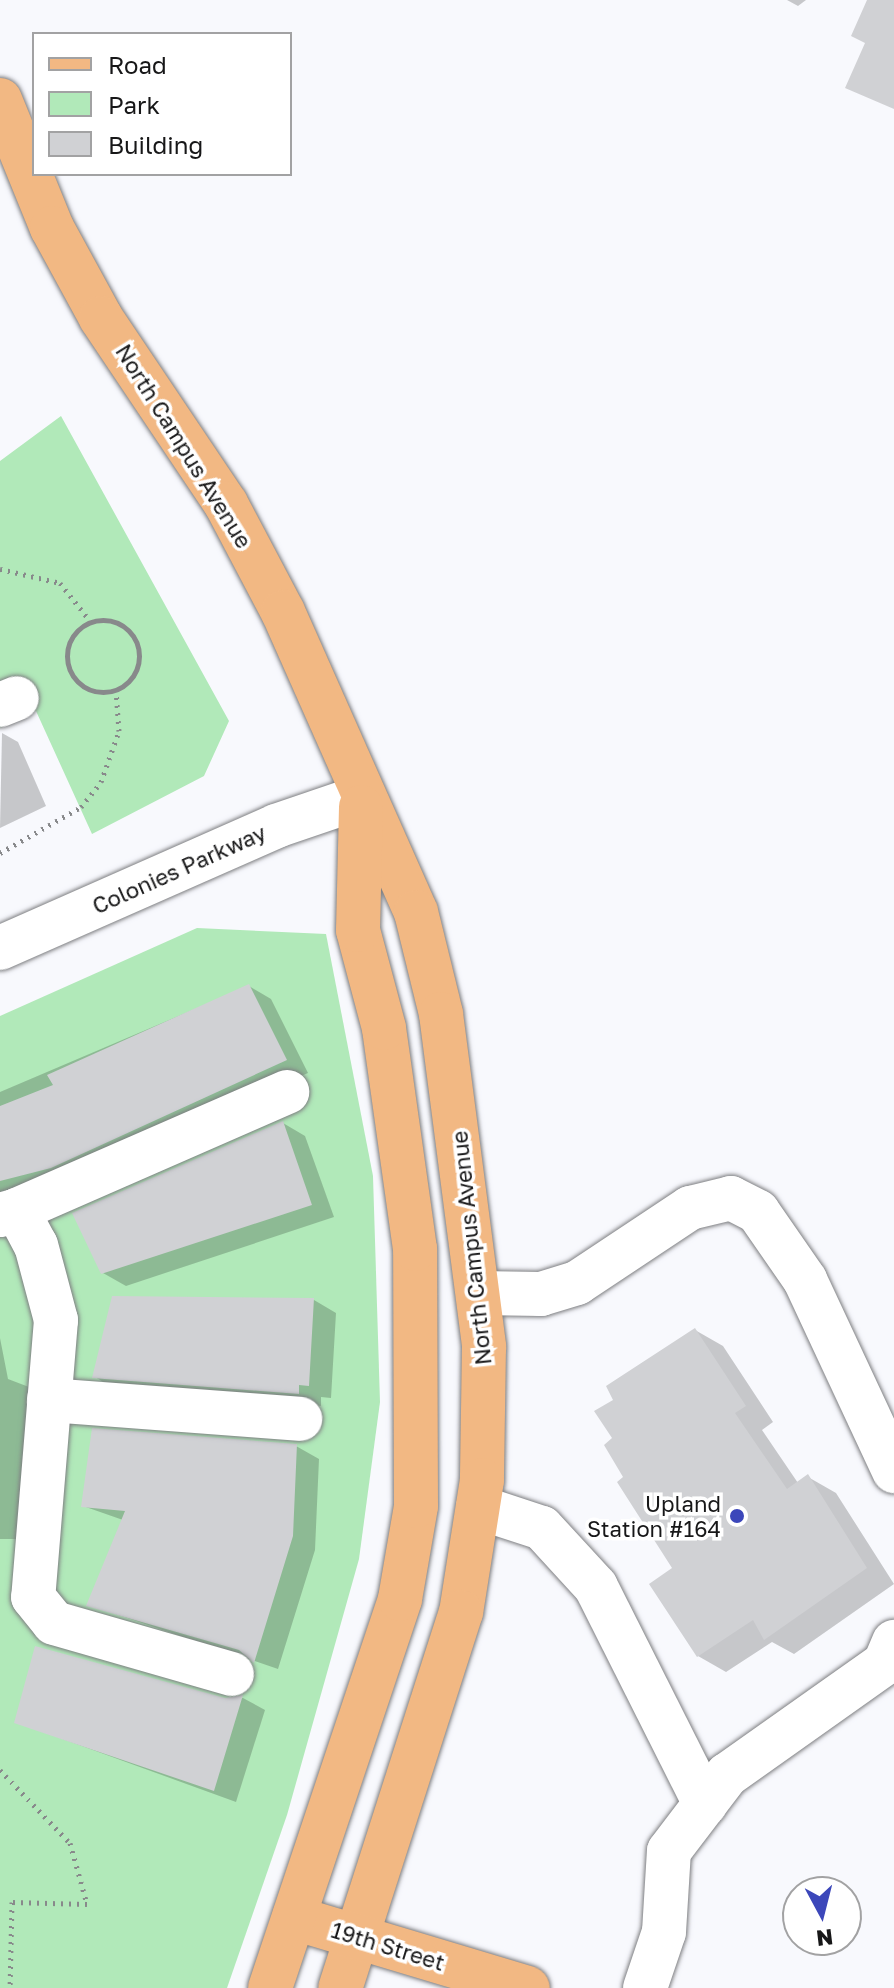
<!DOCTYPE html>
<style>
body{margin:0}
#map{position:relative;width:894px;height:1988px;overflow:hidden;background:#f8f9fd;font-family:"Golos Text",sans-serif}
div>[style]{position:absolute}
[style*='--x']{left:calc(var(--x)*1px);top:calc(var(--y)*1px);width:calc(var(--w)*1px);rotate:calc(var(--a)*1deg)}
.green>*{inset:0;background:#b1e9b9}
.shadow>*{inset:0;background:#0003}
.building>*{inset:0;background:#d0d1d4}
.path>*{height:5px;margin-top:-2.5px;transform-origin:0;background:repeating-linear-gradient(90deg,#88898b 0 2px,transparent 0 8px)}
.path>.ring{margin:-2.5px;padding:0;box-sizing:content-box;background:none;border:5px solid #88898b;border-radius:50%}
.roads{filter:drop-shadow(0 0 2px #7e7f82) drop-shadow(0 0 2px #7e7f82)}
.minor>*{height:44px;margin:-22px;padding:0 22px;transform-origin:22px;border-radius:22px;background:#fff}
.major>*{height:44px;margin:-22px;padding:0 22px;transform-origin:22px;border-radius:22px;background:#f2b883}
.dots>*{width:22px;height:22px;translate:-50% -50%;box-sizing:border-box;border:4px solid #fff;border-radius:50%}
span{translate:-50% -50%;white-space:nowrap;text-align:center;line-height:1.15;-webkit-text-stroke:7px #fff;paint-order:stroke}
.street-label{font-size:22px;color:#171718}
.poi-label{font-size:22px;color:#171718}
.right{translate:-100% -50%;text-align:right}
.legend{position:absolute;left:32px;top:32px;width:260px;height:144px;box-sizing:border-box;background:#fff;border:2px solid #a2a2a3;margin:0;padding:10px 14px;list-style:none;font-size:24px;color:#171718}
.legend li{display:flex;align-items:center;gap:16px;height:40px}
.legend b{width:40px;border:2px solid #a2a2a3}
.north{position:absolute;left:782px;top:1876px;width:80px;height:80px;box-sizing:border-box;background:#fff;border:2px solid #a2a2a3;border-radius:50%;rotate:173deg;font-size:22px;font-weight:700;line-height:32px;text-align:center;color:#171718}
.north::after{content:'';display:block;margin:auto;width:28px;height:36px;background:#3c47ba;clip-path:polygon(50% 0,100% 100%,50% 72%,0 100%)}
</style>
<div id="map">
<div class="green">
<div style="clip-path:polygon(61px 416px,229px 721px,204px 776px,92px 834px,36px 711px,0 728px,0 461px)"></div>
<div style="clip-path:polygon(197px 928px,326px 934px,373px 1176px,380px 1402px,359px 1559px,287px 1815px,227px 1988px,0 1988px,0 1016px)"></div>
</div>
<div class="shadow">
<div style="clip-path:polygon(787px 0,806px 0,798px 6px)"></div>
<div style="clip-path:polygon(2px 733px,18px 742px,46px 806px,0 828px)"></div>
<div style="clip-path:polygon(249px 986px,271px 999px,308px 1073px,0 1206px,0 1092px)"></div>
<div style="clip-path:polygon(283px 1123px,305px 1136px,334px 1217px,126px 1286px,103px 1273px)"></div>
<div style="clip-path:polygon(314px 1300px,336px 1313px,331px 1398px,321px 1397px,321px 1406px,117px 1390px,95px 1377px)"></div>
<div style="clip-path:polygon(695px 1330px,723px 1346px,773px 1422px,762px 1430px,798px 1483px,808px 1477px,836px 1493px,894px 1584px,794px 1654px,772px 1642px,726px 1672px,698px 1656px,675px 1569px,625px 1477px,615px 1439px,616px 1400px)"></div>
<div style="clip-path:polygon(0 1338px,8px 1379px,42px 1392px,35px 1539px,0 1539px)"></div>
<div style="clip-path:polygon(296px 1446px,319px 1459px,315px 1550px,278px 1669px,89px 1605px,123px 1520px,83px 1506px)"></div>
<div style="clip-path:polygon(243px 1698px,265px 1710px,236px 1802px,16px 1722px)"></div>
</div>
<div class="building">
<div style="clip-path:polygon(867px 0,894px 0,894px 109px,845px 88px,865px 43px,851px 36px)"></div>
<div style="clip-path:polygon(249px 984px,287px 1060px,51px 1168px,0 1181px,0 1106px,53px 1085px,47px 1075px)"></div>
<div style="clip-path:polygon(283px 1121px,312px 1205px,101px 1274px,72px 1213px)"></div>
<div style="clip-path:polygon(112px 1296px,314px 1298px,309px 1386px,299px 1385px,299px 1394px,92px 1378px)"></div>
<div style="clip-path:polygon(695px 1328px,746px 1406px,735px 1413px,787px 1489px,808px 1474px,867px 1568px,764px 1640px,753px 1620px,697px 1657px,649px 1584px,672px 1568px,617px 1482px,623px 1477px,604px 1445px,612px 1438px,594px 1411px,613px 1400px,606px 1386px)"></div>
<div style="clip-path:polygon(92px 1428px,297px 1444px,293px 1536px,254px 1663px,239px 1650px,86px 1606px,125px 1511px,81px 1507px)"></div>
<div style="clip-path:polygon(35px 1646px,225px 1698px,243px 1695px,214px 1791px,14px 1723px)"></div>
</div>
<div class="path">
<div style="--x:0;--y:569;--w:62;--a:13.1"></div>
<div style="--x:60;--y:583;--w:50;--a:51.5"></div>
<div class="ring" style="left:67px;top:620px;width:67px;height:67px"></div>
<div style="--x:0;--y:853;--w:93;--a:-29.6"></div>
<div style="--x:81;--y:807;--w:32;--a:-51"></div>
<div style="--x:101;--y:782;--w:54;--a:-70.6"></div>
<div style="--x:119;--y:731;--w:41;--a:-94.2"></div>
<div style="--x:0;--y:1770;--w:101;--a:46.2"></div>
<div style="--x:70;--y:1843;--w:63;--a:74.4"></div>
<div style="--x:87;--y:1904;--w:75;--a:-178.5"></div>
<div style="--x:12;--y:1902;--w:86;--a:91.3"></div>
</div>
<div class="roads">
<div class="minor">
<div style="--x:0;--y:705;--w:18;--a:-22"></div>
<div style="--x:0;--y:948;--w:302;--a:-23.8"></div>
<div style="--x:276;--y:826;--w:90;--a:-18.8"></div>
<div style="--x:17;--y:1210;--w:295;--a:-23.6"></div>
<div style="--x:0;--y:1215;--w:18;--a:-16"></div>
<div style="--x:17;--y:1210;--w:40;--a:62"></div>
<div style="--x:36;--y:1245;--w:78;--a:75.1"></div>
<div style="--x:56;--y:1320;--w:278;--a:94.7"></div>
<div style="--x:33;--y:1597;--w:33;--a:51"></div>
<div style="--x:54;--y:1623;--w:185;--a:16"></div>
<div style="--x:479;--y:1293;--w:62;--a:0.9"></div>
<div style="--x:541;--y:1294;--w:38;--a:-17"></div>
<div style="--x:577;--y:1283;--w:136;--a:-33.6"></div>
<div style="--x:690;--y:1208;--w:42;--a:-13.7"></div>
<div style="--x:731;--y:1198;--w:30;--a:27"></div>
<div style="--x:758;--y:1212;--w:83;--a:55.3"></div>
<div style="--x:805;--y:1280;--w:211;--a:65"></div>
<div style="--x:49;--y:1400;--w:252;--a:4.3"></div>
<div style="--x:478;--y:1507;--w:67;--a:18.2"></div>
<div style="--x:542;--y:1528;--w:80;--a:47.5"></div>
<div style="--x:596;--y:1587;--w:243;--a:63.3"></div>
<div style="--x:645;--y:1988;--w:59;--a:-71.3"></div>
<div style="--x:664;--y:1932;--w:81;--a:-86.5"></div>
<div style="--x:669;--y:1851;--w:96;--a:-52.7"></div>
<div style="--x:727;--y:1775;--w:194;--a:-35.3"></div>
<div style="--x:885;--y:1663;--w:23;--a:-67"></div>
</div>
<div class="major">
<div style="--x:0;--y:100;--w:138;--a:67.9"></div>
<div style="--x:52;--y:228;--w:102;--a:61.4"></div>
<div style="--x:101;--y:318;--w:224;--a:56.1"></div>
<div style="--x:226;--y:504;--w:122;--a:62.2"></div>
<div style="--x:283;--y:612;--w:328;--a:66.1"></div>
<div style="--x:416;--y:912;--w:105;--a:76.2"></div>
<div style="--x:441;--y:1014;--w:336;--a:82.6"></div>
<div style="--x:484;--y:1347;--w:133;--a:90.9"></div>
<div style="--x:482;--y:1480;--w:134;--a:99"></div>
<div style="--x:461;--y:1612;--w:395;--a:107.8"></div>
<div style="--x:294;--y:1918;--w:244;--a:16.7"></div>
<div style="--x:270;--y:1988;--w:410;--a:-71.5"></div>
<div style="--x:400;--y:1599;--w:94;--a:-80.2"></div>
<div style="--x:416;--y:1506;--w:257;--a:-90.2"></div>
<div style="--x:415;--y:1249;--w:223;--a:-98"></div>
<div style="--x:384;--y:1028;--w:101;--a:-104.9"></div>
<div style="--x:358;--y:930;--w:123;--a:-88.6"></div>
</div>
</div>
<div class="dots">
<div style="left:737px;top:1516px;background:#3c47ba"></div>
</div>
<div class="street-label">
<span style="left:184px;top:446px;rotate:58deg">North Campus Avenue</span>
<span style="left:179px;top:869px;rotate:-24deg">Colonies Parkway</span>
<span style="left:471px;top:1248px;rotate:-96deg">North Campus Avenue</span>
<span style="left:388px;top:1946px;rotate:17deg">19th Street</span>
</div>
<div class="poi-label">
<span class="right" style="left:721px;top:1516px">Upland<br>Station #164</span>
</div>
<ul class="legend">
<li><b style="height:10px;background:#f2b883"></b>Road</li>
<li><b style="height:22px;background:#b1e9b9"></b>Park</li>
<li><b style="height:22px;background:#d0d1d4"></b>Building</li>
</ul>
<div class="north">N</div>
</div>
